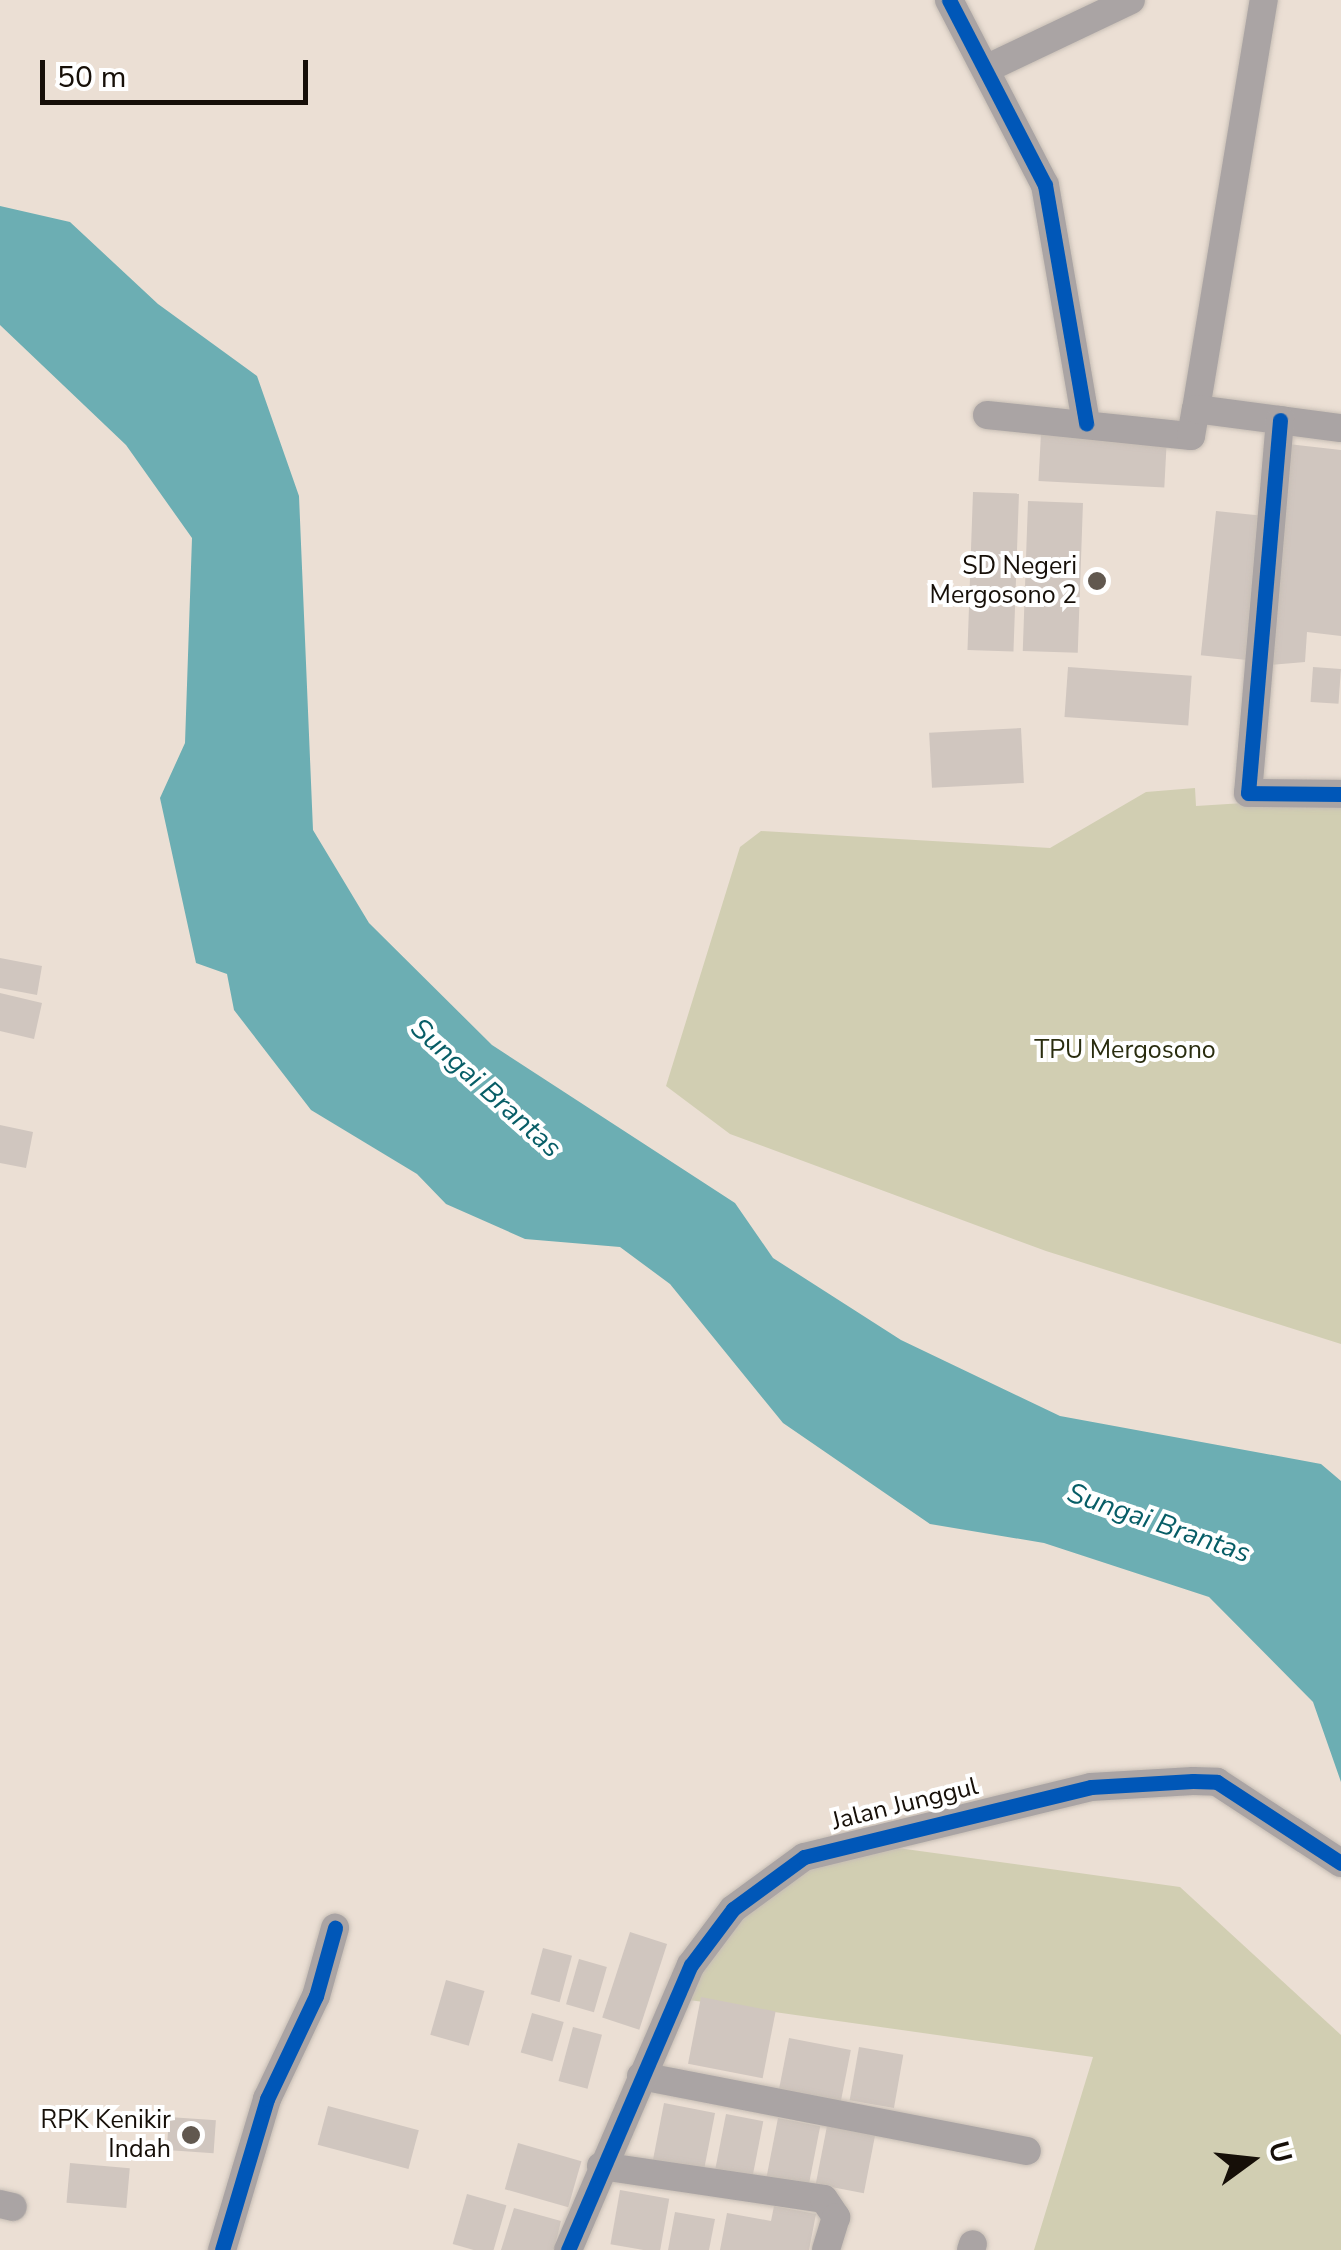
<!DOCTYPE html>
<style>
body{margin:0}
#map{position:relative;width:1341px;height:2250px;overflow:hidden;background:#ebdfd4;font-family:"Nunito Sans",sans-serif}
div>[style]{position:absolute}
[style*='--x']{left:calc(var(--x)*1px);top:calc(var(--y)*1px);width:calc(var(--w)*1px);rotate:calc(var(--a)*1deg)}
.green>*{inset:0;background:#d1ceb2}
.water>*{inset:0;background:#6caeb3}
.building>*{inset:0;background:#d0c6bf;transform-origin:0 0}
.roads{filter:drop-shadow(0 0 2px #c7beb5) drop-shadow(0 0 2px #c7beb5)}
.street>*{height:28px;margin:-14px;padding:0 14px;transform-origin:14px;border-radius:14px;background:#aaa4a4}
.cycleway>*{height:15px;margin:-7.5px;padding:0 7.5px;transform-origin:7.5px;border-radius:7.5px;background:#0057b8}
.dots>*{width:28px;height:28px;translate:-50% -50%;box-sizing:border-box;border:5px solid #fff;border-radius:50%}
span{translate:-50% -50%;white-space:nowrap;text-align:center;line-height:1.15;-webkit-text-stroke:8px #fff;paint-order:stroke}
.poi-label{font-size:25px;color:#160f08}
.right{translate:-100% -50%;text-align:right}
.park-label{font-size:25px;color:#2a2d0f}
.street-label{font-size:25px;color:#160f08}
.water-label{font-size:28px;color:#075d66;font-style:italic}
.north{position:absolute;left:1201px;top:2110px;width:100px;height:100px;-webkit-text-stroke:8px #fff;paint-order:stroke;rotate:75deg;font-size:28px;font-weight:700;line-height:40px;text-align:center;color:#160f08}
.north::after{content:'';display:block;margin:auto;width:35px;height:45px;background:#160f08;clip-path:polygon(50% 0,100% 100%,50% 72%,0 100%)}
.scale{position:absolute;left:40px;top:60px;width:268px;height:45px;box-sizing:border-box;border:5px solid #160f08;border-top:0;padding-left:12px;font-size:30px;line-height:35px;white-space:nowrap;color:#160f08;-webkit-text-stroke:8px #fff;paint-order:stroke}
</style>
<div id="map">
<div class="green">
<div style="clip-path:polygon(1195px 788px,1196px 806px,1341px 797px,1341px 1344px,1046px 1251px,730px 1134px,666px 1086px,740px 847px,761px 831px,1050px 848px,1146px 792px)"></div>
<div style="clip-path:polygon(876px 1845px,1180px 1887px,1341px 2035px,1341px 2250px,1034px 2250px,1093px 2057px,682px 1999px,717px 1941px,785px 1879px)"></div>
</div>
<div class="water">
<div style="clip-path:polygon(0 206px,70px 222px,158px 304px,257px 376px,299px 496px,313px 830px,369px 923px,492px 1045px,735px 1203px,773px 1258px,901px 1340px,1060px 1416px,1321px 1464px,1341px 1481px,1341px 1782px,1313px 1702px,1209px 1597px,1044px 1543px,930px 1524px,783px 1423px,670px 1284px,620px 1247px,525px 1239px,446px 1204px,417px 1174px,311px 1110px,234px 1010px,227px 974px,196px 963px,160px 798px,185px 743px,192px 538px,126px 445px,0 325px)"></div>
</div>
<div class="building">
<div style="left:1041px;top:433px;width:126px;height:48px;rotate:3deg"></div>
<div style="clip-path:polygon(1288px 444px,1341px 450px,1341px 636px,1307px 632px,1305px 662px,1269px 665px)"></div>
<div style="left:973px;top:492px;width:46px;height:158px;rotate:2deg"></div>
<div style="left:1028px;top:501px;width:55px;height:150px;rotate:2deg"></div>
<div style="left:1216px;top:511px;width:49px;height:145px;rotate:6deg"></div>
<div style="left:1068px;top:667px;width:124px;height:50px;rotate:4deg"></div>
<div style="left:1313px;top:667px;width:28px;height:35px;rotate:4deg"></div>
<div style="left:1021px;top:728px;width:55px;height:92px;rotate:87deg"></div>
<div style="clip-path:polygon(0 958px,42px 966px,37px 995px,0 988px)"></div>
<div style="clip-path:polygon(0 993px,42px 1003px,34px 1039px,0 1031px)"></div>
<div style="clip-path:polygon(0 1125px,33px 1132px,26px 1168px,0 1163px)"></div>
<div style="left:630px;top:1932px;width:39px;height:90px;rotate:18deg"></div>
<div style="left:543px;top:1948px;width:30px;height:48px;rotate:15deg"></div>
<div style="left:579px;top:1959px;width:29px;height:47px;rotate:16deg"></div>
<div style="left:446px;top:1980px;width:40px;height:57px;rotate:16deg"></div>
<div style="left:701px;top:1997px;width:76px;height:68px;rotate:11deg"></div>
<div style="left:532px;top:2013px;width:33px;height:41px;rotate:16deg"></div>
<div style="left:573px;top:2027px;width:30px;height:56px;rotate:15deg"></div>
<div style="left:789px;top:2038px;width:63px;height:52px;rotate:11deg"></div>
<div style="left:859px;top:2047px;width:45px;height:54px;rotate:10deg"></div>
<div style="left:664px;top:2103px;width:52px;height:66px;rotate:11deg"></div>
<div style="left:328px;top:2106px;width:94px;height:40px;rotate:15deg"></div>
<div style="left:726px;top:2114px;width:38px;height:57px;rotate:11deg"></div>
<div style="left:169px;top:2117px;width:47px;height:33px;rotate:4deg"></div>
<div style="left:778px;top:2118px;width:43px;height:61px;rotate:11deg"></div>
<div style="left:827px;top:2126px;width:49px;height:59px;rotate:11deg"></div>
<div style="left:518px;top:2143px;width:66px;height:48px;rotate:16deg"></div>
<div style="left:70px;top:2163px;width:60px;height:40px;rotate:5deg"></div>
<div style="left:620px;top:2190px;width:50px;height:55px;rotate:10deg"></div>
<div style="left:467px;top:2194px;width:41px;height:52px;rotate:16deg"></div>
<div style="clip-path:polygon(774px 2206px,816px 2214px,809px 2250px,720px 2250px,727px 2213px,771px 2221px)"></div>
<div style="clip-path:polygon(514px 2208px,561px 2221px,554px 2250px,501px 2250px)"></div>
<div style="clip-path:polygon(675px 2212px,715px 2219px,709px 2250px,668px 2250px)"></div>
</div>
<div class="roads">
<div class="street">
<div style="--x:949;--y:0;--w:208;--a:62.6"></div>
<div style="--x:1045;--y:185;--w:242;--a:80.2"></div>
<div style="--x:990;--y:67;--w:156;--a:-25.4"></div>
<div style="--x:1196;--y:409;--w:415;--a:-80.6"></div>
<div style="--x:987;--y:415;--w:205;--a:5.9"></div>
<div style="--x:1191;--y:436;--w:27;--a:-80"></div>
<div style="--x:1196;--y:409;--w:146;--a:7.5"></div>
<div style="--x:1280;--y:420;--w:374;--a:94.9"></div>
<div style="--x:1248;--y:793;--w:93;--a:0.6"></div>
<div style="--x:641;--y:2076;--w:393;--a:11"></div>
<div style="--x:601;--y:2166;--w:225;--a:8.4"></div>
<div style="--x:824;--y:2199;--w:22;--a:56"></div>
<div style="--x:836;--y:2217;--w:34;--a:107"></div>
<div style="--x:0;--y:2204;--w:13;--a:13"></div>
<div style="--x:222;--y:2250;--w:158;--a:-73.4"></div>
<div style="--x:267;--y:2099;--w:114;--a:-64.6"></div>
<div style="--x:316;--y:1996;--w:71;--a:-74.4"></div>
<div style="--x:568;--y:2250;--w:310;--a:-66.7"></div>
<div style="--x:691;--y:1965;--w:70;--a:-53.1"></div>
<div style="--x:733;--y:1909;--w:88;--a:-36.2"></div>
<div style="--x:804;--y:1857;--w:295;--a:-13.7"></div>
<div style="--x:1091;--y:1787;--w:102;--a:-3.4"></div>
<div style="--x:1193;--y:1781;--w:24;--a:2"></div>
<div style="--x:1217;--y:1782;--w:148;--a:33.2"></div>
<div style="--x:971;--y:2250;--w:6;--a:-72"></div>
</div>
</div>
<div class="cycleway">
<div style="--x:949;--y:0;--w:208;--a:62.6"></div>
<div style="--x:1045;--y:185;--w:242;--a:80.2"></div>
<div style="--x:1280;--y:420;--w:374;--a:94.9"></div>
<div style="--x:1248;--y:793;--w:93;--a:0.6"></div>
<div style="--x:222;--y:2250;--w:158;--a:-73.4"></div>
<div style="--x:267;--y:2099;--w:114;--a:-64.6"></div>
<div style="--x:316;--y:1996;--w:71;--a:-74.4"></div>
<div style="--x:568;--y:2250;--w:310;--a:-66.7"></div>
<div style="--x:691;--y:1965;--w:70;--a:-53.1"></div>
<div style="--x:733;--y:1909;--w:88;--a:-36.2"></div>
<div style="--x:804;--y:1857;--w:295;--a:-13.7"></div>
<div style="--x:1091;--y:1787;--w:102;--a:-3.4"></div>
<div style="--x:1193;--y:1781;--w:24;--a:2"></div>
<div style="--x:1217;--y:1782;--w:148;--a:33.2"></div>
</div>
<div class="dots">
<div style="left:1097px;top:581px;background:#61584f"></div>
<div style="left:191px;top:2135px;background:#61584f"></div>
</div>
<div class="poi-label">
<span class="right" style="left:1077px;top:581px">SD Negeri<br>Mergosono 2</span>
<span class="right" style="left:171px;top:2135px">RPK Kenikir<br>Indah</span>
</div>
<div class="park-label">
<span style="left:1125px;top:1050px">TPU Mergosono</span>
</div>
<div class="street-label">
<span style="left:905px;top:1804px;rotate:-14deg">Jalan Junggul</span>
</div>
<div class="water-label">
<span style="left:486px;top:1088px;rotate:42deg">Sungai Brantas</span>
<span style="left:1159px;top:1523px;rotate:19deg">Sungai Brantas</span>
</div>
<div class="north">U</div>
<div class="scale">50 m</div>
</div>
